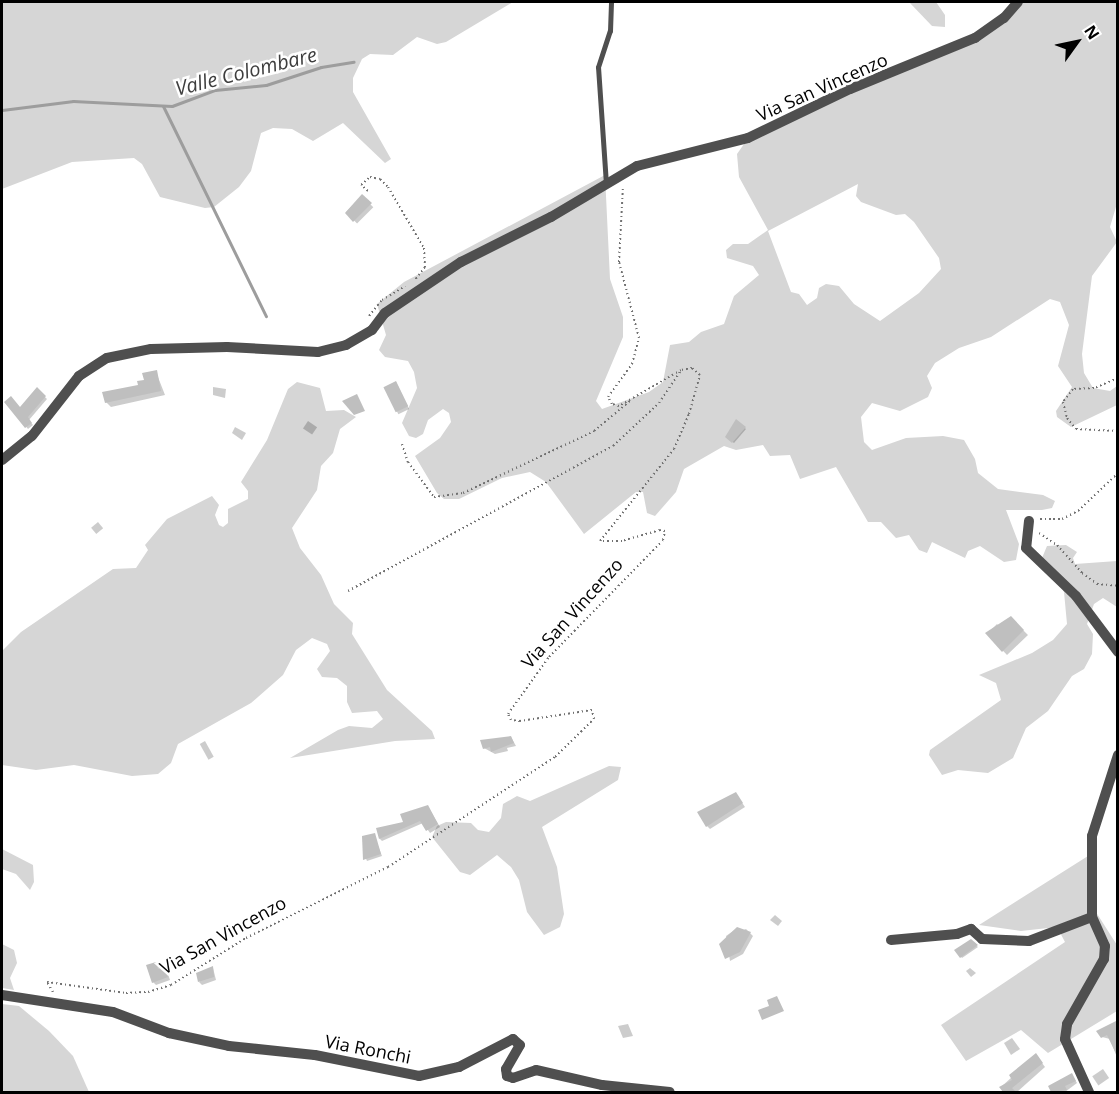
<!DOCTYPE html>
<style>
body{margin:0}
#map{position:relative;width:1119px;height:1094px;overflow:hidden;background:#fff;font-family:"Open Sans",sans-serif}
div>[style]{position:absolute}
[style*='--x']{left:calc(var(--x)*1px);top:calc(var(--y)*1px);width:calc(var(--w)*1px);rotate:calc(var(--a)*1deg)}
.green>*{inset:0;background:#d6d6d6}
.shadow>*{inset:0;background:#0003;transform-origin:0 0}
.stream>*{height:3px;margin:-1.5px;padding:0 1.5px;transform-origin:1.5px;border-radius:1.5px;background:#9d9d9d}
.building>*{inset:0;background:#bfbfbf;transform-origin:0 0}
.path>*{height:2px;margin-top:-1px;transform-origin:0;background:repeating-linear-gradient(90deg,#717171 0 1.5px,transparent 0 4.5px)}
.service>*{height:5px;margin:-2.5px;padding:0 2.5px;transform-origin:2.5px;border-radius:2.5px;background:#4f4f4f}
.minor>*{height:10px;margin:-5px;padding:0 5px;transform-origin:5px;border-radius:5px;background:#4f4f4f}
span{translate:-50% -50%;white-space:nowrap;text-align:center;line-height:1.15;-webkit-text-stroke:5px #fff;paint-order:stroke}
.street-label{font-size:18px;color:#000}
.water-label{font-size:20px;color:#3e3e3e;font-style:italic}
.frame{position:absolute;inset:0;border:3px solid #000;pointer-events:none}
.north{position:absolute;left:1047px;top:12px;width:60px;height:60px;-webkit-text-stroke:4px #fff;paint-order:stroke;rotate:57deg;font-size:16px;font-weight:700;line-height:24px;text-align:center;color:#000}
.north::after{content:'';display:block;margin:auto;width:21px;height:27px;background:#000;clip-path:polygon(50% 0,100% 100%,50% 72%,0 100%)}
</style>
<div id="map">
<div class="green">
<div style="clip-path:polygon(2px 2px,513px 2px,446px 42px,437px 44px,417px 37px,393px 55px,370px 54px,362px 59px,353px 78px,353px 92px,391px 159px,385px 163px,343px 123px,313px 141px,292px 129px,273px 128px,261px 133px,251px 171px,239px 187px,214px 207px,205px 208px,160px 197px,142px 164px,134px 158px,72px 162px,2px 189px)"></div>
<div style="clip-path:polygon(909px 2px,936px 2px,945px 15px,945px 27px,932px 26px)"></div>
<div style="clip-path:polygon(evenodd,1018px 2px,1117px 2px,1118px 200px,1110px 227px,1117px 242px,1092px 276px,1082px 354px,1084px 373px,1093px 388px,1110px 391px,1117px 386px,1117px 405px,1071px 427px,1057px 417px,1056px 411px,1072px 387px,1058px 366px,1069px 325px,1060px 302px,1050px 299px,991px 337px,959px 348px,935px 363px,927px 376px,932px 388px,928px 397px,900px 411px,872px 403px,861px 417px,864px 442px,872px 450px,906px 438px,943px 436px,964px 440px,975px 459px,978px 473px,998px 489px,1043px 495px,1055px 501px,1052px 508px,1042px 510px,1006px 510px,1019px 544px,1016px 560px,1004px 562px,980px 546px,968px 551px,965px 558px,932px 542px,927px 553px,919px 550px,909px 535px,896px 538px,881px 522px,868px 522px,836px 467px,800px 479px,790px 455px,770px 456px,763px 445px,736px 450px,724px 446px,684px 469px,676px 492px,655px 516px,647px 513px,643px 492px,636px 492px,584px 534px,546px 482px,530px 472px,502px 478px,459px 499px,444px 499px,437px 493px,415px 456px,440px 438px,451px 422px,449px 413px,443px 409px,428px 420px,423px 434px,416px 438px,409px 436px,402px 423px,417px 388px,414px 372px,408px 361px,385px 357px,379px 350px,386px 335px,377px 304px,404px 282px,605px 175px,610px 279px,623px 317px,623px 337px,596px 401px,602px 409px,649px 392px,663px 382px,670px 345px,689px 342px,701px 332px,724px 324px,734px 296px,759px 275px,753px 266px,727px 258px,726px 250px,733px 244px,748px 244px,768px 230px,739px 177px,737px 154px,744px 144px,1000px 22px,1018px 2px,858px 184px,856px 196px,861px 202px,896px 215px,905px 214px,914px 222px,939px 258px,941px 269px,919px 293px,880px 321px,854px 304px,839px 286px,826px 284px,819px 288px,817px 298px,807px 305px,799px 294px,791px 292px,768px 231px,858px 184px)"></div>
<div style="clip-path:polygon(297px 382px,320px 388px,326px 411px,344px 410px,356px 417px,340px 429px,333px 453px,321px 466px,317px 490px,292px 528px,300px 548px,321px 575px,334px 604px,353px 623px,352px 634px,387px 690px,432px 731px,435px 739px,395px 741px,290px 758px,338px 730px,349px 726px,372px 728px,383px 719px,377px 711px,352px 713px,347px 702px,347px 686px,337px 678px,322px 677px,317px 669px,330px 651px,327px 644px,312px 638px,296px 650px,283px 675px,251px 703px,178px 744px,171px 763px,158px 774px,132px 776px,74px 765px,36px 770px,2px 765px,2px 651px,21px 632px,113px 569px,136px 568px,148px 550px,145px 545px,167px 519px,212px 496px,219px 505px,215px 515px,219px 525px,223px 527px,228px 523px,228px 509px,248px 499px,248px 491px,241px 482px,267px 440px,288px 389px)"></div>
<div style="clip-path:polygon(1066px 545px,1077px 552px,1073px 558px,1075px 564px,1117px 561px,1117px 607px,1103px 598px,1094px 604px,1087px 624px,1093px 634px,1092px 654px,1084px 669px,1072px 676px,1048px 711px,1026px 728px,1013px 758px,988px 773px,958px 770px,942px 775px,929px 755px,930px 750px,1001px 700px,996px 683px,979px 675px,1032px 653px,1053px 640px,1067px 624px,1064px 592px,1042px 558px,1047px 546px)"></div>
<div style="clip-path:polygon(609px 766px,621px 767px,618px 780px,542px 827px,557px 867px,564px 914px,560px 927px,544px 935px,527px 912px,519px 880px,511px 867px,497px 855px,470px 875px,460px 872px,432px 837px,437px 826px,446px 822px,471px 823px,478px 830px,489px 832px,501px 818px,503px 804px,517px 796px,530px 801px)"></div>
<div style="clip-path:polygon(2px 849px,33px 865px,34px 882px,30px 890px,16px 874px,2px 869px)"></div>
<div style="clip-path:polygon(1088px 856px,1094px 909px,1117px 945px,1117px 1011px,1048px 1053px,1021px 1030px,966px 1061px,941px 1025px,1065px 942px,1057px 927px,1021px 931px,979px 925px)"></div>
<div style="clip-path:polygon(2px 944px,14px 950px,17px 963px,10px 978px,14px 990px,2px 988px)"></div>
<div style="clip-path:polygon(2px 1004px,19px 1006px,49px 1031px,73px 1056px,89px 1092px,2px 1092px)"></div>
</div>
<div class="shadow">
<div style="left:362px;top:196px;width:16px;height:23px;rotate:45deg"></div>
<div style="clip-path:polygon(156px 372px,165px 395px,111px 407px,106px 402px,140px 386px)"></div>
<div style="left:396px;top:382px;width:30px;height:12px;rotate:64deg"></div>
<div style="clip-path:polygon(213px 387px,226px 389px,225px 398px,213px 395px)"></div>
<div style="clip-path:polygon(37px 389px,47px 399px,29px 420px,33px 425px,28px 429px,6px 402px,20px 410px)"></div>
<div style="left:308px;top:421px;width:11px;height:9px;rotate:34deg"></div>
<div style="clip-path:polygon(736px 421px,746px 429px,734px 443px,726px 437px)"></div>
<div style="clip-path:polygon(235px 427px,246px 433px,242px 440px,232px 433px)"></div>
<div style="left:98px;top:522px;width:8px;height:9px;rotate:50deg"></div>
<div style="clip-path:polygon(1011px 618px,1028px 635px,1007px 655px,987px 634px,997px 624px,1001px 628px)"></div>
<div style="clip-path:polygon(511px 737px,516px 746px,507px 748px,508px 751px,495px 754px,484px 748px)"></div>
<div style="left:205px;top:741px;width:18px;height:6px;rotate:61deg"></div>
<div style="clip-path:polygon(736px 794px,745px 807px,710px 829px,707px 826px)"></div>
<div style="clip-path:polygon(430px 810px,440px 827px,430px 833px,423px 823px,382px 841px,380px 839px,378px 829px,405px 824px)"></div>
<div style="clip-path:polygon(374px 835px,382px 856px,367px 861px,363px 852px,367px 850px)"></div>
<div style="clip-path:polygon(775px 915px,782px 921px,778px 926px,770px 920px)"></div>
<div style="clip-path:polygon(736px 929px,739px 932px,746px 929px,753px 936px,743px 954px,730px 961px,726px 936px)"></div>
<div style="clip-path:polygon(971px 941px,978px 947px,962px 958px,956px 950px)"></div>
<div style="clip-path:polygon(155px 964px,167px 971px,170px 980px,156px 985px,153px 982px)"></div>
<div style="clip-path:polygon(213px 968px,216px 980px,202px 985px,199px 982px)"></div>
<div style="clip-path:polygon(970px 968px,976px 973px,971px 977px,966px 971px)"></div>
<div style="clip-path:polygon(1118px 1022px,1118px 1060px,1110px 1039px,1102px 1037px)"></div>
<div style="clip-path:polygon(628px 1024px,633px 1036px,623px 1038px,618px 1026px)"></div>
<div style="clip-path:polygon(1012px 1038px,1020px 1049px,1011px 1055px,1004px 1043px)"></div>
<div style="clip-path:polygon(1036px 1055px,1045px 1067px,1017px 1092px,1005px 1092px,1001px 1087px)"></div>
<div style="left:1103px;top:1069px;width:11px;height:13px;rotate:56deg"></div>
<div style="clip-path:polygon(1072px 1075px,1077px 1083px,1065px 1092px,1053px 1092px,1050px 1087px)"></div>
</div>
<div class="stream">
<div style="--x:163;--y:106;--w:234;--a:63.9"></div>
<div style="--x:2;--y:110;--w:72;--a:-7.2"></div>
<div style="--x:73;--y:101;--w:99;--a:2.9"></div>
<div style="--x:172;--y:106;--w:46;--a:-20.4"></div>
<div style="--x:215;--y:90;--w:51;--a:-5.6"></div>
<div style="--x:266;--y:85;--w:58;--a:-18.1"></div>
<div style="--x:321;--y:67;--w:33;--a:-9"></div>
</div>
<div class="building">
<div style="clip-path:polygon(362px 194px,372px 203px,353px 222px,345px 213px)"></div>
<div style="clip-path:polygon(157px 370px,161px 391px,105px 403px,102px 392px,138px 385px,137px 381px,144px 380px,142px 373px)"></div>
<div style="left:396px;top:381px;width:28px;height:14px;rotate:64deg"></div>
<div style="clip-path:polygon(37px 387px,46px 396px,28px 417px,32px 423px,25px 428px,4px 402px,11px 396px,20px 407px)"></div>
<div style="clip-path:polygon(357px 394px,365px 411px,354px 415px,342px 401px)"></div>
<div style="clip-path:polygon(736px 419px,746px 427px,732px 443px,725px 437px)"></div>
<div style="clip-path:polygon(1011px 616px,1024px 630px,1002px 652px,985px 633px)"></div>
<div style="clip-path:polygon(511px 736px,514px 743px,491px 752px,490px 747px,483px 749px,480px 740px)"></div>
<div style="clip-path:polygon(736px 792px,743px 803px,706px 827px,697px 812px)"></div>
<div style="clip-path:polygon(428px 805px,438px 824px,426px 831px,420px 821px,379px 839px,376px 828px,403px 822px,400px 814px)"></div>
<div style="clip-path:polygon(375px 833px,381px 854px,363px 860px,362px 836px)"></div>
<div style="clip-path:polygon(737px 927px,751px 932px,740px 952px,725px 959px,719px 944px)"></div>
<div style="clip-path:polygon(971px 939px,978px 945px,960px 958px,954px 950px)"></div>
<div style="clip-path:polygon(156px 962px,158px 969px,164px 967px,168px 977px,152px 983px,146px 965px)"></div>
<div style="clip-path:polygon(213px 966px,214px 977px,198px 982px,196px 973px)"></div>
<div style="clip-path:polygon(777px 996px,784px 1011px,762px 1020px,758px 1010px,769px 1006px,767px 1000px)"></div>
<div style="clip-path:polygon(1118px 1020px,1118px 1058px,1107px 1035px,1101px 1038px,1096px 1031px)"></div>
<div style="clip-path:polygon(1036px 1053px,1043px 1063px,1012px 1088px,1016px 1092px,1003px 1092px,999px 1087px,1012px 1080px,1009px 1075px)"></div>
<div style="clip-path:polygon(1072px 1073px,1076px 1081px,1065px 1086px,1067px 1090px,1051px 1092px,1048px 1086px)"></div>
</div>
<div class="path">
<div style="--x:368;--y:191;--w:9;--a:-139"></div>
<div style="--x:361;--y:185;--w:12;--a:-42"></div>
<div style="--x:370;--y:177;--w:10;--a:11"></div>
<div style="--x:380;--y:179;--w:11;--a:45"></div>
<div style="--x:388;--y:187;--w:71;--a:59.5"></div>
<div style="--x:424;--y:248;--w:19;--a:87"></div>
<div style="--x:425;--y:267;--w:16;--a:128"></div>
<div style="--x:369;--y:316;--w:21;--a:-51"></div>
<div style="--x:382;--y:300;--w:27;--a:-31"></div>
<div style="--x:1118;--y:378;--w:26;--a:157"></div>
<div style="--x:1094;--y:388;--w:21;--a:177"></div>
<div style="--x:1073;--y:389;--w:16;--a:128"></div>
<div style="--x:1063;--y:402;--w:16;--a:76"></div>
<div style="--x:1067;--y:418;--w:14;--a:51"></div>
<div style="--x:1076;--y:429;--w:42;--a:2.7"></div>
<div style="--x:402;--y:444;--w:19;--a:72"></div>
<div style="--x:408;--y:462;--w:44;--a:53.4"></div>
<div style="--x:434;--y:497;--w:29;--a:-8"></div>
<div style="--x:463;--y:493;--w:145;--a:-25.3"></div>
<div style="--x:594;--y:431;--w:48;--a:-40"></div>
<div style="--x:1040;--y:519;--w:22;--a:0"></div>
<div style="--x:1062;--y:519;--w:18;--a:-27"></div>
<div style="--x:1078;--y:511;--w:55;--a:-43.5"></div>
<div style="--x:1039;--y:533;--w:22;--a:34"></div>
<div style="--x:1057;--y:545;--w:38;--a:48"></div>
<div style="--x:1082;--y:573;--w:19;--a:36"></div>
<div style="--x:1097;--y:584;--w:21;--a:5"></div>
<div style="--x:348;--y:591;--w:302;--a:-28.7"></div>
<div style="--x:613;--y:446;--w:63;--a:-43.1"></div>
<div style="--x:659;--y:403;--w:40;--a:-56"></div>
<div style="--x:53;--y:992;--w:12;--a:-121"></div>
<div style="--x:47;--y:982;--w:80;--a:7.9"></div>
<div style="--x:126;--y:993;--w:22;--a:-3"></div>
<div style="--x:148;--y:992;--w:24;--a:-17"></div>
<div style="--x:171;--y:985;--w:89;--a:-32.1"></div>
<div style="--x:246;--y:938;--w:159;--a:-26.6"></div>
<div style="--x:388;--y:867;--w:200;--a:-33.4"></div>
<div style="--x:555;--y:757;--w:54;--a:-44.3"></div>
<div style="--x:594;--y:719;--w:9;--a:-103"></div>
<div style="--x:592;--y:710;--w:73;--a:171.3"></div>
<div style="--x:520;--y:721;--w:9;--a:-174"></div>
<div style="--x:511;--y:720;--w:7;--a:-117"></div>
<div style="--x:508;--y:714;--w:70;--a:-54.3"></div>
<div style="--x:549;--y:657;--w:163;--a:-45.7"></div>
<div style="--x:663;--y:540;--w:9;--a:-77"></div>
<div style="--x:665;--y:531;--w:5;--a:-169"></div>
<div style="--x:660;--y:530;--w:40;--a:164"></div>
<div style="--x:622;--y:541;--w:22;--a:180"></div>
<div style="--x:600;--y:541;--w:118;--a:-51.2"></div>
<div style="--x:674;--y:449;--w:38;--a:-67"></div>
<div style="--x:689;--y:414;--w:41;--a:-74.2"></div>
<div style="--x:700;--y:375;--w:11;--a:-139"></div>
<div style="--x:692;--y:368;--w:11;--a:170"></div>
<div style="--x:681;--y:370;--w:72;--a:149.9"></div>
<div style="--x:619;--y:406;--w:7;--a:-164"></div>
<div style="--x:612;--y:404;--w:8;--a:-120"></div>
<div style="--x:608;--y:397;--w:41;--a:-54"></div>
<div style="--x:632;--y:364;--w:27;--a:-75"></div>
<div style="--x:639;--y:338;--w:79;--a:-104.7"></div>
<div style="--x:619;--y:262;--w:76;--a:-87"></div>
</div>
<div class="service">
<div style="--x:606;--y:184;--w:117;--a:-93.9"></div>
<div style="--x:598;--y:67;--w:38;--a:-72"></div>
<div style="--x:610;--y:31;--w:29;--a:-88"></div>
</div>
<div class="minor">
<div style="--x:2;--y:460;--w:38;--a:-39"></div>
<div style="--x:32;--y:436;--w:76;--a:-51.9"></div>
<div style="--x:79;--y:376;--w:33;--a:-33"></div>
<div style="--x:107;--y:358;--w:45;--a:-11.6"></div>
<div style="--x:151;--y:349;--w:76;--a:-1.5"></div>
<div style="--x:227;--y:347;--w:91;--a:3.1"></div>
<div style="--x:318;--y:352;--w:29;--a:-14"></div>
<div style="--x:346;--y:345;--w:30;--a:-30"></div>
<div style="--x:372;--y:330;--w:21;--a:-53"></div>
<div style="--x:385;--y:313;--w:92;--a:-33.9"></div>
<div style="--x:461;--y:262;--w:101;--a:-26.6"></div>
<div style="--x:551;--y:217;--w:100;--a:-30.7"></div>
<div style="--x:637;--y:166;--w:114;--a:-14.2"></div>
<div style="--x:748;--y:138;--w:113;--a:-25.7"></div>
<div style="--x:850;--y:89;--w:135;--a:-22.2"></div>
<div style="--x:975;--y:38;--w:35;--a:-35"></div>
<div style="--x:1004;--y:18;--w:21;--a:-49"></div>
<div style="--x:1029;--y:521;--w:27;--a:96"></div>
<div style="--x:1026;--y:548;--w:69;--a:43.8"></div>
<div style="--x:1076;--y:596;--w:70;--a:53.1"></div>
<div style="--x:891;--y:940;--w:66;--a:-5.2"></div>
<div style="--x:957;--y:934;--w:15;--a:-20"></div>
<div style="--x:971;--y:929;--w:15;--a:42"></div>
<div style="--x:982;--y:939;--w:47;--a:2.4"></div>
<div style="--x:1029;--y:941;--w:67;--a:-20.9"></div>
<div style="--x:2;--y:995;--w:112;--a:8.7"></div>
<div style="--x:113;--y:1012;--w:60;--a:20.6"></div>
<div style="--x:169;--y:1033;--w:61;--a:12.2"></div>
<div style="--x:229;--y:1046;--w:86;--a:6"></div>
<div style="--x:315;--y:1055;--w:106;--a:11.4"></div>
<div style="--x:419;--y:1076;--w:41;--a:-12.7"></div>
<div style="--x:459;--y:1067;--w:61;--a:-27.4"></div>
<div style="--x:513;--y:1039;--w:9;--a:41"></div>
<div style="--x:520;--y:1045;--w:28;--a:120"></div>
<div style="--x:506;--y:1069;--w:7;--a:82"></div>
<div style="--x:507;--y:1076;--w:6;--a:18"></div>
<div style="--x:513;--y:1078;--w:24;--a:-19"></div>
<div style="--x:536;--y:1070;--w:68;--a:12.8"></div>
<div style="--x:602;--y:1085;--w:68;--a:5.9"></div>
<div style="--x:1089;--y:1092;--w:58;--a:-114.4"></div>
<div style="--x:1065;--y:1039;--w:15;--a:-82"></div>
<div style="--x:1067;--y:1024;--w:75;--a:-60.4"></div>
<div style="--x:1104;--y:959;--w:13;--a:-86"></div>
<div style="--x:1105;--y:946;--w:32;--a:-114"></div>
<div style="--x:1092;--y:917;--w:81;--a:-90"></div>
<div style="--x:1092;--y:836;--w:85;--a:-72.2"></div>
</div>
<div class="street-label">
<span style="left:822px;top:87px;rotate:-24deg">Via San Vincenzo</span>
<span style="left:572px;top:613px;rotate:-48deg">Via San Vincenzo</span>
<span style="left:223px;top:935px;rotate:-29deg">Via San Vincenzo</span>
<span style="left:368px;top:1049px;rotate:11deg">Via Ronchi</span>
</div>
<div class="water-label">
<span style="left:246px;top:71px;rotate:-14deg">Valle Colombare</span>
</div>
<div class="frame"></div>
<div class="north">N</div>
</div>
